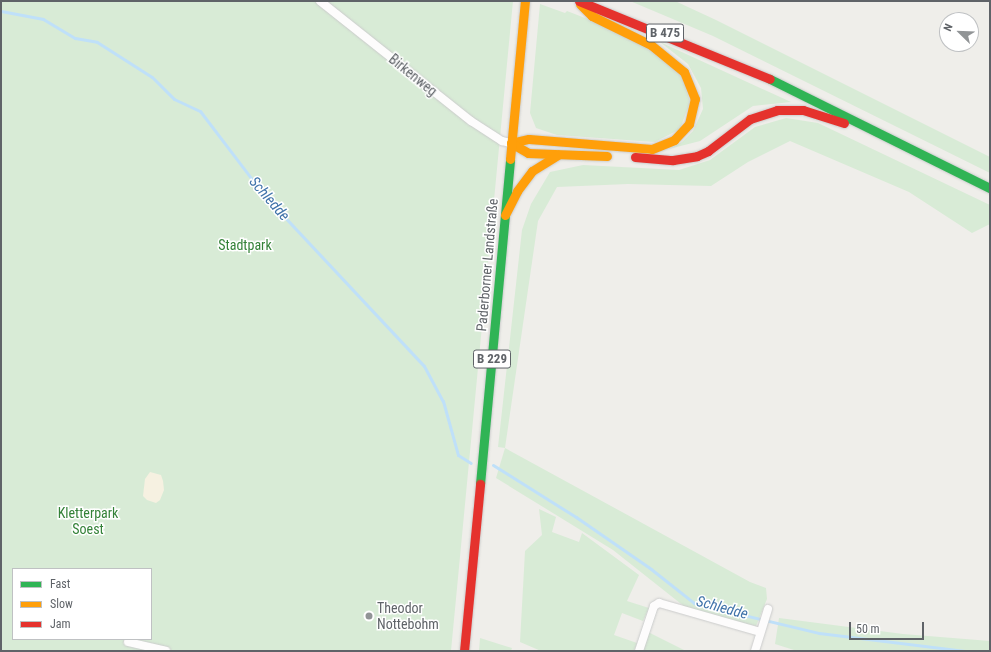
<!DOCTYPE html>
<meta charset="utf-8">
<style>
body{margin:0}
#map{position:relative;width:991px;height:652px;overflow:hidden;background:#efeeea;font-family:"Roboto Condensed",sans-serif}
div>[style]{position:absolute}
[style*='--x']{left:calc(var(--x)*1px);top:calc(var(--y)*1px);width:calc(var(--w)*1px);rotate:calc(var(--a)*1deg)}
.green>*{inset:0;background:#d8ebd6}
.sand>*{inset:0;background:#f6f1e1}
.stream>*{height:3px;margin:-1.5px;padding:0 1.5px;transform-origin:1.5px;border-radius:1.5px;background:#bfe0f9}
.roads{filter:drop-shadow(0 0 1px #cbcccc) drop-shadow(0 0 1px #cbcccc)}
.street>*{height:8px;margin:-4px;padding:0 4px;transform-origin:4px;border-radius:4px;background:#fdfcfc}
.fast>*{height:9px;margin:-4.5px;padding:0 4.5px;transform-origin:4.5px;border-radius:4.5px;background:#30b455}
.slow>*{height:9px;margin:-4.5px;padding:0 4.5px;transform-origin:4.5px;border-radius:4.5px;background:#ff9f0a}
.jam>*{height:9px;margin:-4.5px;padding:0 4.5px;transform-origin:4.5px;border-radius:4.5px;background:#e5322d}
.dots>*{width:11px;height:11px;translate:-50% -50%;box-sizing:border-box;border:2px solid #fff;border-radius:50%}
span{translate:-50% -50%;white-space:nowrap;text-align:center;line-height:1.15;-webkit-text-stroke:3px #fff;paint-order:stroke}
.shield-label span{padding:1px 3px;background:#fff;border:1px solid;border-radius:3px;-webkit-text-stroke-width:0}
.shield-label{font-size:13px;color:#5f6368;font-weight:700}
.street-label{font-size:14px;color:#5f6368}
.park-label{font-size:14px;color:#348238}
.poi-label{font-size:14px;color:#5f6368}
.left{translate:0 -50%;text-align:left}
.water-label{font-size:15px;color:#4174aa;font-style:italic}
.frame{position:absolute;inset:0;border:2px solid #5f6368;pointer-events:none}
.legend{position:absolute;left:12px;top:568px;width:140px;height:72px;box-sizing:border-box;background:#fff;border:1px solid #bfc1c3;margin:0;padding:5px 7px;list-style:none;font-size:12px;color:#5f6368}
.legend li{display:flex;align-items:center;gap:8px;height:20px}
.legend b{width:20px;border:1px solid #bfc1c3}
.north{position:absolute;left:939px;top:12px;width:40px;height:40px;box-sizing:border-box;background:#fff;border:1px solid #bfc1c3;border-radius:50%;rotate:293deg;font-size:11px;font-weight:700;line-height:16px;text-align:center;color:#5f6368}
.north::after{content:'';display:block;margin:auto;width:14px;height:18px;background:#919496;clip-path:polygon(50% 0,100% 100%,50% 72%,0 100%)}
.scale{position:absolute;left:849px;top:622px;width:75px;height:18px;box-sizing:border-box;border:2px solid #5f6368;border-top:0;padding-left:5px;font-size:12px;line-height:14px;white-space:nowrap;color:#5f6368;-webkit-text-stroke:3px #fff;paint-order:stroke}
</style>
<div id="map">
<div class="green">
<div style="clip-path:polygon(evenodd,1px 1px,513px 1px,451px 651px,1px 651px,1px 1px,13px 569px,151px 569px,151px 639px,13px 639px,13px 569px)"></div>
<div style="clip-path:polygon(630px 1px,675px 1px,716px 20px,990px 157px,990px 173px,713px 36px)"></div>
<div style="clip-path:polygon(540px 4px,565px 13px,567px 11px,616px 30px,651px 51px,682px 76px,690px 102px,680px 129px,655px 142px,557px 135px,536px 128px,530px 113px)"></div>
<div style="clip-path:polygon(660px 42px,791px 102px,753px 106px,700px 141px,669px 149px,682px 142px,693px 131px,703px 109px,701px 88px,688px 64px)"></div>
<div style="clip-path:polygon(786px 118px,818px 123px,990px 205px,990px 224px,972px 233px,909px 192px,790px 141px,748px 162px,711px 186px,628px 184px,557px 187px,538px 221px,505px 448px,750px 582px,766px 588px,767px 599px,756px 626px,690px 611px,613px 550px,496px 478px,505px 448px,498px 447px,522px 230px,531px 204px,550px 172px,583px 165px,679px 170px,710px 160px,755px 127px)"></div>
<div style="clip-path:polygon(539px 509px,556px 517px,552px 532px,579px 542px,582px 533px,639px 575px,627px 601px,649px 608px,643px 621px,622px 613px,614px 635px,637px 643px,634px 651px,541px 651px,520px 642px,525px 551px,542px 535px)"></div>
<div style="clip-path:polygon(779px 618px,903px 634px,990px 641px,990px 651px,797px 651px,775px 644px)"></div>
<div style="clip-path:polygon(648px 632px,686px 651px,642px 651px)"></div>
<div style="clip-path:polygon(480px 638px,512px 648px,511px 651px,479px 651px)"></div>
</div>
<div class="sand">
<div style="clip-path:polygon(150px 472px,161px 475px,163px 481px,164px 490px,160px 500px,156px 503px,147px 500px,143px 496px,145px 479px)"></div>
</div>
<div class="stream">
<div style="--x:1;--y:11;--w:43;--a:10.8"></div>
<div style="--x:43;--y:19;--w:37;--a:31"></div>
<div style="--x:75;--y:38;--w:22;--a:10"></div>
<div style="--x:97;--y:42;--w:65;--a:32.5"></div>
<div style="--x:152;--y:77;--w:31;--a:45"></div>
<div style="--x:174;--y:99;--w:29;--a:25"></div>
<div style="--x:200;--y:111;--w:106;--a:52.7"></div>
<div style="--x:264;--y:195;--w:234;--a:46.9"></div>
<div style="--x:424;--y:366;--w:40;--a:62"></div>
<div style="--x:443;--y:401;--w:56;--a:74.5"></div>
<div style="--x:458;--y:455;--w:15;--a:32"></div>
<div style="--x:493;--y:465;--w:98;--a:32.1"></div>
<div style="--x:576;--y:517;--w:91;--a:34.7"></div>
<div style="--x:651;--y:569;--w:55;--a:38.3"></div>
<div style="--x:694;--y:603;--w:129;--a:13.5"></div>
<div style="--x:819;--y:633;--w:147;--a:7"></div>
</div>
<div class="roads">
<div class="street">
<div style="--x:320;--y:1;--w:193;--a:38.5"></div>
<div style="--x:471;--y:121;--w:37;--a:33"></div>
<div style="--x:502;--y:141;--w:9;--a:13"></div>
<div style="--x:128;--y:642;--w:39;--a:13"></div>
<div style="--x:639;--y:651;--w:47;--a:-71.6"></div>
<div style="--x:654;--y:606;--w:6;--a:-31"></div>
<div style="--x:659;--y:603;--w:105;--a:16"></div>
<div style="--x:755;--y:651;--w:44;--a:-72.8"></div>
</div>
<div class="fast">
<div style="--x:770;--y:79;--w:246;--a:26.4"></div>
<div style="--x:480;--y:484;--w:326;--a:-84.7"></div>
</div>
<div class="slow">
<div style="--x:511;--y:143;--w:18;--a:-13"></div>
<div style="--x:529;--y:139;--w:123;--a:4.6"></div>
<div style="--x:652;--y:149;--w:24;--a:-22"></div>
<div style="--x:674;--y:140;--w:22;--a:-47"></div>
<div style="--x:689;--y:124;--w:26;--a:-77"></div>
<div style="--x:695;--y:99;--w:29;--a:-112"></div>
<div style="--x:684;--y:72;--w:43;--a:-140.7"></div>
<div style="--x:651;--y:45;--w:66;--a:-153.8"></div>
<div style="--x:592;--y:16;--w:17;--a:-135"></div>
<div style="--x:511;--y:143;--w:20;--a:30"></div>
<div style="--x:528;--y:153;--w:79;--a:2.2"></div>
<div style="--x:510;--y:159;--w:159;--a:-84.6"></div>
<div style="--x:505;--y:215;--w:27;--a:-63"></div>
<div style="--x:517;--y:191;--w:25;--a:-53"></div>
<div style="--x:532;--y:171;--w:31;--a:-32"></div>
</div>
<div class="jam">
<div style="--x:579;--y:1;--w:206;--a:22.2"></div>
<div style="--x:635;--y:157;--w:38;--a:5"></div>
<div style="--x:673;--y:160;--w:24;--a:-9"></div>
<div style="--x:697;--y:156;--w:12;--a:-24"></div>
<div style="--x:708;--y:151;--w:53;--a:-37.3"></div>
<div style="--x:750;--y:119;--w:28;--a:-18"></div>
<div style="--x:777;--y:110;--w:26;--a:0"></div>
<div style="--x:803;--y:110;--w:43;--a:17.6"></div>
<div style="--x:464;--y:651;--w:168;--a:-84.5"></div>
</div>
</div>
<div class="dots">
<div style="left:369px;top:616px;background:#919496"></div>
</div>
<div class="shield-label">
<span style="left:665px;top:33px">B 475</span>
<span style="left:492px;top:359px">B 229</span>
</div>
<div class="street-label">
<span style="left:413px;top:75px;rotate:39deg">Birkenweg</span>
<span style="left:487px;top:265px;rotate:-85deg">Paderborner Landstraße</span>
</div>
<div class="park-label">
<span style="left:245px;top:245px">Stadtpark</span>
<span style="left:88px;top:521px">Kletterpark<br>Soest</span>
</div>
<div class="poi-label">
<span class="left" style="left:377px;top:616px">Theodor<br>Nottebohm</span>
</div>
<div class="water-label">
<span style="left:269px;top:199px;rotate:49deg">Schledde</span>
<span style="left:722px;top:608px;rotate:15deg">Schledde</span>
</div>
<div class="frame"></div>
<ul class="legend">
<li><b style="height:5px;background:#30b455"></b>Fast</li>
<li><b style="height:5px;background:#ff9f0a"></b>Slow</li>
<li><b style="height:5px;background:#e5322d"></b>Jam</li>
</ul>
<div class="north">N</div>
<div class="scale">50 m</div>
</div>
